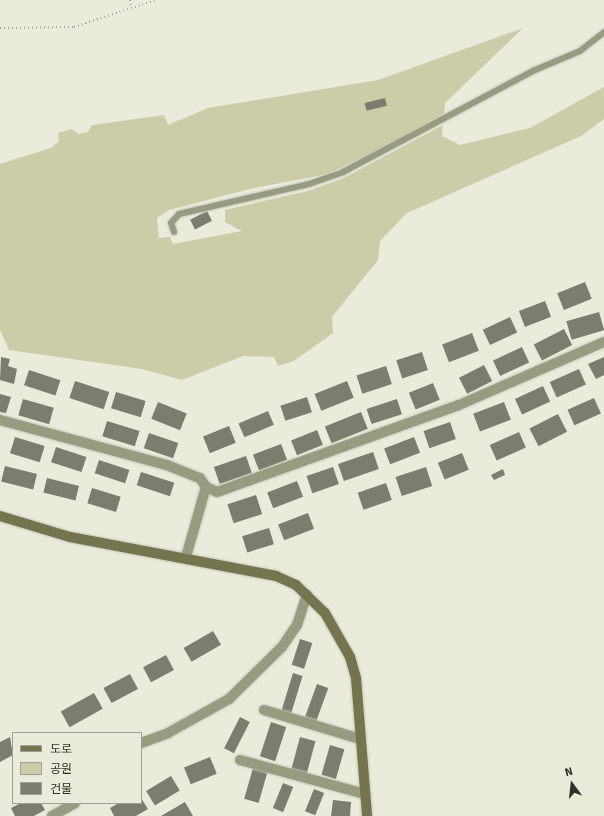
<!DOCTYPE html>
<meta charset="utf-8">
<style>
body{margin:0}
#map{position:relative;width:604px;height:816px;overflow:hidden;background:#eaebdb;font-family:Signika,"Noto Sans KR",sans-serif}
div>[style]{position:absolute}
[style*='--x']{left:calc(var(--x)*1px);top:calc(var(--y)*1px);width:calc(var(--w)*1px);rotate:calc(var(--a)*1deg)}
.green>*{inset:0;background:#cacda7}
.building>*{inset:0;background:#7c7d6e;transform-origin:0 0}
.path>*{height:2px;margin-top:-1px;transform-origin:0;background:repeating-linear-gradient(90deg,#a1a295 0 1px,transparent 0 4px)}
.roads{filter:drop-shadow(0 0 1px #c5c6b8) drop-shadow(0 0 1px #c5c6b8)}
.lane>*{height:6px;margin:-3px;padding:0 3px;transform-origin:3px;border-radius:3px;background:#999b81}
.street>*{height:10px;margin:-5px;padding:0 5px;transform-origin:5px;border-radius:5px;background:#999b81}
.secondary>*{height:10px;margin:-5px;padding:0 5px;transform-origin:5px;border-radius:5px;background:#73754f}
span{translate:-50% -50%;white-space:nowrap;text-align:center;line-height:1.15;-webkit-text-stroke:3px #eaebdb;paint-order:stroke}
.legend{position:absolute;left:12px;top:732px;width:130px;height:72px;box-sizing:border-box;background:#eaebdb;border:1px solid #a0a194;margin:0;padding:5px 7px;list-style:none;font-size:12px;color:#30312a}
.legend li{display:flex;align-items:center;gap:8px;height:20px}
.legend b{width:20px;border:1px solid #a0a194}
.north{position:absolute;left:552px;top:764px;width:40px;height:40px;-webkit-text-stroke:3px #eaebdb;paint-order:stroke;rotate:345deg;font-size:11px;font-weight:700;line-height:16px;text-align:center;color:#30312a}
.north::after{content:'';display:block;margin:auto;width:14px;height:18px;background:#30312a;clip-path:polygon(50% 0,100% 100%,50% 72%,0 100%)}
</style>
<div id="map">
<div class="green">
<div style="clip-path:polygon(523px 28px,445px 103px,444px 114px,382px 148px,328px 174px,254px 188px,169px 210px,157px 218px,159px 238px,170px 237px,173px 244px,242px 231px,225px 222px,225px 210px,308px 191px,344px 178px,443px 125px,442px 136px,460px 145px,530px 128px,604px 87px,604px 119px,581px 136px,407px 213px,380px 241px,378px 260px,332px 317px,333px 333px,294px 361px,278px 366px,274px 357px,243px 356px,182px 380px,142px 369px,9px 350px,0 330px,0 164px,51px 148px,59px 141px,58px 133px,72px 129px,78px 134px,88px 132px,92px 125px,164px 115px,168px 125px,208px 108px,378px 80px)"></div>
</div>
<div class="building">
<div style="left:385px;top:98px;width:8px;height:21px;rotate:76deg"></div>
<div style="left:207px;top:211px;width:11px;height:19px;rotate:63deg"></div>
<div style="left:585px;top:282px;width:18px;height:30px;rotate:68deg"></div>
<div style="left:545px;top:301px;width:17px;height:28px;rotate:69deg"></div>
<div style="left:599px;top:312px;width:19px;height:34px;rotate:74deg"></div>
<div style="left:510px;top:317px;width:17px;height:30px;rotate:65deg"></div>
<div style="left:564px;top:329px;width:18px;height:34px;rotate:63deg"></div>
<div style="left:472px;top:333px;width:19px;height:32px;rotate:69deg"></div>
<div style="left:522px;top:347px;width:17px;height:32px;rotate:65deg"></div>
<div style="left:422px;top:352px;width:19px;height:27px;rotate:72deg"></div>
<div style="clip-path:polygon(1px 357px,10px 359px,8px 366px,17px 369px,14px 384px,0 380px)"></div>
<div style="clip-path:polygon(604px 357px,604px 375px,596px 379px,588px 364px)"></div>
<div style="left:484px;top:365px;width:18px;height:28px;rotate:63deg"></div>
<div style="left:386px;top:366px;width:19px;height:31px;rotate:72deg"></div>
<div style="left:579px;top:369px;width:17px;height:32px;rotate:66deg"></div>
<div style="left:29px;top:370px;width:33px;height:16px;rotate:18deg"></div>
<div style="left:75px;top:381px;width:36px;height:18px;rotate:18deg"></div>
<div style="left:347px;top:381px;width:18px;height:35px;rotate:68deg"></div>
<div style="left:433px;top:383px;width:18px;height:26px;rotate:68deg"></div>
<div style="left:543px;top:386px;width:17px;height:31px;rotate:65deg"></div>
<div style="left:116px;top:392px;width:31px;height:17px;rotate:17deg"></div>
<div style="clip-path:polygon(0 394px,11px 397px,6px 413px,0 412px)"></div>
<div style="left:307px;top:397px;width:16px;height:28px;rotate:72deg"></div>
<div style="left:594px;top:398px;width:17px;height:29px;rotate:66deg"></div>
<div style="left:23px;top:399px;width:32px;height:17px;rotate:16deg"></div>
<div style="left:397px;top:399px;width:16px;height:32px;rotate:72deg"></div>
<div style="left:158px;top:402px;width:31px;height:18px;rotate:22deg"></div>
<div style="left:504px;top:402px;width:19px;height:33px;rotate:69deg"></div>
<div style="left:268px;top:411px;width:15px;height:32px;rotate:67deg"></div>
<div style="left:361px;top:412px;width:18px;height:39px;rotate:68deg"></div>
<div style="left:558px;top:414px;width:20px;height:32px;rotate:63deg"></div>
<div style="left:107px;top:421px;width:34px;height:16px;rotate:17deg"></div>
<div style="left:450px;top:422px;width:18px;height:28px;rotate:71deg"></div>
<div style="left:229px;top:426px;width:18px;height:28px;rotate:68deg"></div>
<div style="left:317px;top:430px;width:16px;height:28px;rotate:68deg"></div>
<div style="left:519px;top:432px;width:17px;height:32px;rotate:66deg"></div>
<div style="left:149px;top:433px;width:31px;height:16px;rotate:19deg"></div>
<div style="left:15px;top:437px;width:31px;height:17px;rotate:17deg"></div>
<div style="left:414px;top:437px;width:17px;height:32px;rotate:69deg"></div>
<div style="left:281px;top:444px;width:17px;height:30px;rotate:69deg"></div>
<div style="left:56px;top:447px;width:32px;height:16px;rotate:18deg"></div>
<div style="left:373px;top:452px;width:18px;height:37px;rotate:71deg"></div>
<div style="left:462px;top:453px;width:18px;height:26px;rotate:68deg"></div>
<div style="left:246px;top:456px;width:18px;height:34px;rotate:71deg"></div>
<div style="left:99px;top:460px;width:32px;height:14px;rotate:18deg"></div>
<div style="left:5px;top:466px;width:33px;height:16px;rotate:14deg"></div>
<div style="left:333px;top:467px;width:18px;height:28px;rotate:71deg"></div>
<div style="left:426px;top:467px;width:20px;height:32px;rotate:72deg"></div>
<div style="clip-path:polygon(503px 469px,505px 475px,494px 480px,491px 475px)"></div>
<div style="left:141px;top:472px;width:35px;height:14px;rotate:18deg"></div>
<div style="left:47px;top:478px;width:33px;height:15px;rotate:14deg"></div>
<div style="left:297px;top:481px;width:17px;height:32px;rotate:69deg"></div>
<div style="left:386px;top:483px;width:18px;height:30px;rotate:71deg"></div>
<div style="left:92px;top:488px;width:30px;height:16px;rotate:17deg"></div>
<div style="left:256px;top:495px;width:20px;height:30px;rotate:72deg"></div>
<div style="left:308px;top:513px;width:17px;height:32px;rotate:69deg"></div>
<div style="left:269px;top:528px;width:17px;height:28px;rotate:73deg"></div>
<div style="left:213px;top:631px;width:16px;height:34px;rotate:60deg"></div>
<div style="left:300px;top:639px;width:13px;height:27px;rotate:18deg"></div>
<div style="left:166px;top:655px;width:17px;height:26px;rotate:62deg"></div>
<div style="left:293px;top:673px;width:10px;height:40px;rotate:17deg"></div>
<div style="left:130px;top:674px;width:17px;height:30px;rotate:62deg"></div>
<div style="left:317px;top:684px;width:12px;height:35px;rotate:20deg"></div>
<div style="left:94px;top:693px;width:18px;height:38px;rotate:61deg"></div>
<div style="left:240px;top:717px;width:11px;height:35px;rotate:27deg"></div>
<div style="left:271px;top:722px;width:16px;height:36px;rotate:18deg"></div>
<div style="clip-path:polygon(10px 737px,13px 755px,0 762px,0 742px)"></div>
<div style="left:300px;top:737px;width:16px;height:35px;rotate:15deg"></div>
<div style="left:330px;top:745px;width:15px;height:31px;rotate:16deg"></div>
<div style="left:210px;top:757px;width:18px;height:28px;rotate:68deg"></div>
<div style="left:253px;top:768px;width:15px;height:32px;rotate:16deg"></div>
<div style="left:171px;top:776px;width:17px;height:29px;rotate:59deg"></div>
<div style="left:283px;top:783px;width:11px;height:27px;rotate:22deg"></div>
<div style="left:314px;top:789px;width:11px;height:24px;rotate:22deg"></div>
<div style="clip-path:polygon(141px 798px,148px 809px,136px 816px,114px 816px,110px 808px,119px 803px,141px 803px)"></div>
<div style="clip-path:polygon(333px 800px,351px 802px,350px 816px,331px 816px)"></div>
<div style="clip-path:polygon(185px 802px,193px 816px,161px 816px)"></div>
<div style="clip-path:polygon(21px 803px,41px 803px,45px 810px,34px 816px,15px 816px,11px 808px)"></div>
</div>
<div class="path">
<div style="--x:130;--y:0;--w:7;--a:82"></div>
<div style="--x:0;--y:28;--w:74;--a:-0.8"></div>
<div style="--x:74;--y:27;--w:86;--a:-18.2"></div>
</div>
<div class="roads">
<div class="lane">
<div style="--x:174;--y:232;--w:9;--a:-108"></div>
<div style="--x:171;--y:223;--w:12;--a:-48"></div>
<div style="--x:179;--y:214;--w:133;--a:-13"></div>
<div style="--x:309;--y:184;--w:36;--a:-19"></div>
<div style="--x:343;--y:172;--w:217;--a:-28"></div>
<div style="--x:535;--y:70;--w:49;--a:-22.9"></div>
<div style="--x:580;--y:51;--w:31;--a:-38"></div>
</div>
<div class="street">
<div style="--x:0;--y:420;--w:173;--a:15.1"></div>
<div style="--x:167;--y:465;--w:35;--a:22"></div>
<div style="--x:200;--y:478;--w:11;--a:56"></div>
<div style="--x:206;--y:487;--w:12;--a:24"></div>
<div style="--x:217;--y:492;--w:257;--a:-19.8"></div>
<div style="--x:459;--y:405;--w:158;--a:-23.5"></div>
<div style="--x:186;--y:557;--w:73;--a:-74.1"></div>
<div style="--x:264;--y:710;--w:100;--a:16.8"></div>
<div style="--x:141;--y:743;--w:29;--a:-20"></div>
<div style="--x:168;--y:733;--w:70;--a:-29.1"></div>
<div style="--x:229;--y:699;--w:74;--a:-44.5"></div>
<div style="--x:282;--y:647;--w:27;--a:-56"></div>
<div style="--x:297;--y:625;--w:32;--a:-72"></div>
<div style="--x:240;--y:760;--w:130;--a:15.2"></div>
<div style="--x:52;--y:816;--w:26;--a:-29"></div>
</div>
<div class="secondary">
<div style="--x:0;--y:516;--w:73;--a:16.7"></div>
<div style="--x:70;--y:537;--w:210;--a:10.7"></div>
<div style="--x:276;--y:576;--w:22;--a:24"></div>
<div style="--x:296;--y:585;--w:40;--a:44"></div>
<div style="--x:325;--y:613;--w:51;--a:60.4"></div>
<div style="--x:350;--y:657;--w:22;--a:74"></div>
<div style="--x:356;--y:678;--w:138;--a:85.4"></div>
</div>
</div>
<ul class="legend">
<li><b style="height:5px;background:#73754f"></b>도로</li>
<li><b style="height:11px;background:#cacda7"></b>공원</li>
<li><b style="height:11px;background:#7c7d6e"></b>건물</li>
</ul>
<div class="north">N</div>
</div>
